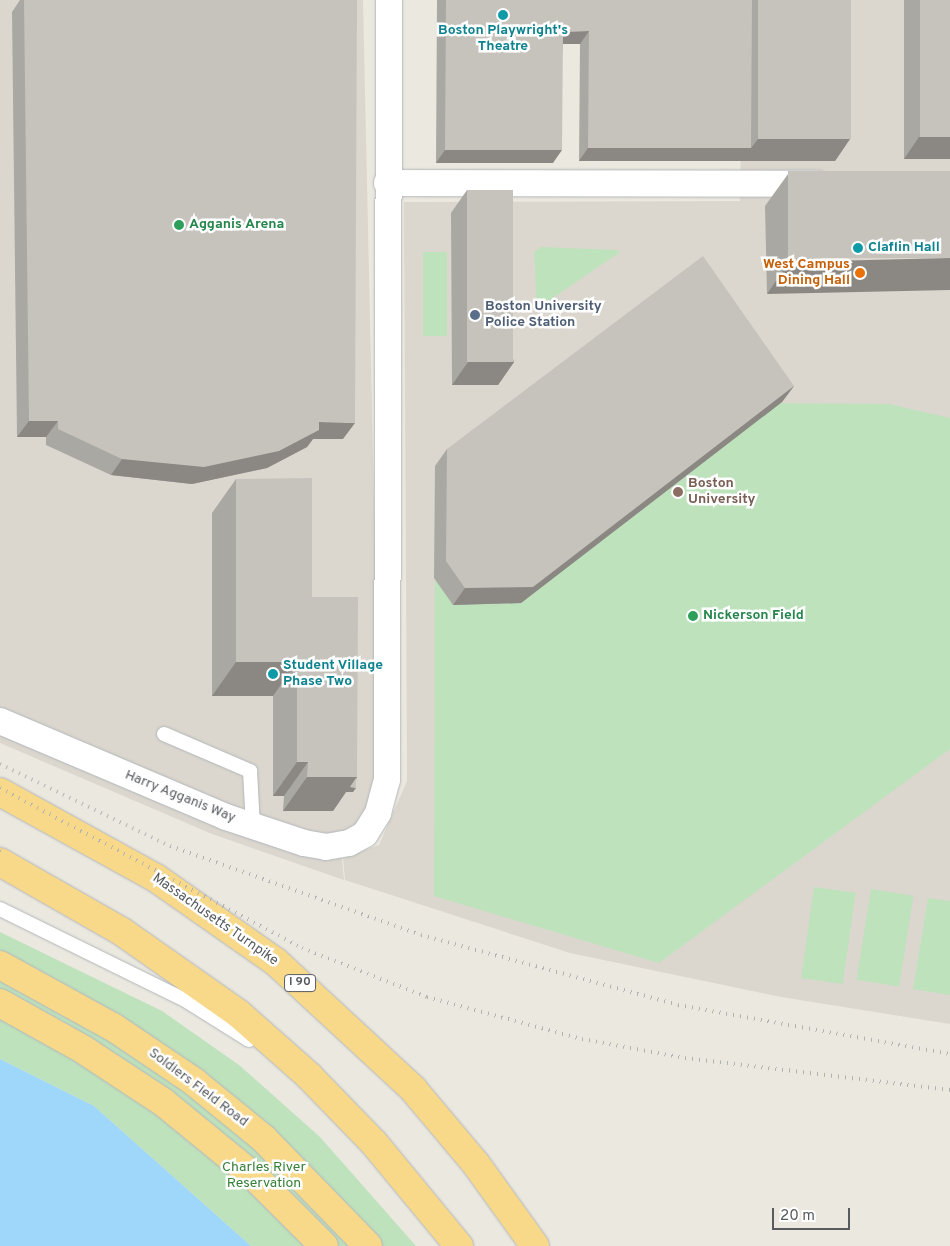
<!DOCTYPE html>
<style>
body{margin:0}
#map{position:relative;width:950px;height:1246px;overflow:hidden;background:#ebe8df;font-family:Overpass,sans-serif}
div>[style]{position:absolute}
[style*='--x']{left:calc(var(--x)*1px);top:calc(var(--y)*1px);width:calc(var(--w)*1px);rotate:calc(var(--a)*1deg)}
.education>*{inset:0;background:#dbd7ce}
.green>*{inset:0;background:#bee2bc;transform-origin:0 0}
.water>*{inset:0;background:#9fd7fb}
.roads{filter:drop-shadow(0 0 1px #b2b6ba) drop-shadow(0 0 1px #b2b6ba)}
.lane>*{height:14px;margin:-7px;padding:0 7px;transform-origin:7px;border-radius:7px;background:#fff}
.street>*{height:26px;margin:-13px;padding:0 13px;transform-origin:13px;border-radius:13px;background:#fff}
.highway>*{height:28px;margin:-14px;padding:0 14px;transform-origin:14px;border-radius:14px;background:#f8d889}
.rail>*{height:4px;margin-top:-2px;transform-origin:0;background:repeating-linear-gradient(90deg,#b1b2b2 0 1px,transparent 0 7px)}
.wall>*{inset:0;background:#aaa8a3;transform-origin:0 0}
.shaded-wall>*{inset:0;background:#8b8884}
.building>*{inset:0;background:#c6c3bd;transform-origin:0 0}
.dots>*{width:14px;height:14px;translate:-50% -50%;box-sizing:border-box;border:2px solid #fff;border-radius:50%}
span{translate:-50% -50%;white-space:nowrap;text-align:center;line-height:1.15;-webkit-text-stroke:5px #fff;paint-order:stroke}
.shield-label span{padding:1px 4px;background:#fff;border:1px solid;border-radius:4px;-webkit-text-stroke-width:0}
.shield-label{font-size:12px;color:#585c60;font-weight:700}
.culture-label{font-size:14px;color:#0d838f;font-weight:700}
.left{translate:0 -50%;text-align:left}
.leisure-label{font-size:14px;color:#27864d;font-weight:700}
.food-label{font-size:14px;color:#c56008;font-weight:700}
.right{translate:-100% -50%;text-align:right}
.service-label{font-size:14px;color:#4e5e75;font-weight:700}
.education-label{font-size:14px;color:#785e54;font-weight:700}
.street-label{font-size:14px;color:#585c60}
.park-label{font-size:14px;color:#378138}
.scale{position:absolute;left:772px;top:1208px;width:78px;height:22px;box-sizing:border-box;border:2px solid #585c60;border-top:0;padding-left:6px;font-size:15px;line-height:18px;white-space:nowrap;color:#585c60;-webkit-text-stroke:4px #fff;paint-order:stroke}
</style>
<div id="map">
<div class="education">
<div style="clip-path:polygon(0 0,363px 0,380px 776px,363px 829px,340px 839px,344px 880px,212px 834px,0 743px)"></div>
<div style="clip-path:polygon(743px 0,950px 0,950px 1024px,781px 997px,570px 953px,345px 880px,343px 858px,379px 845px,407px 781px,404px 202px,740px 201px)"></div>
</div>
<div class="green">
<div style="clip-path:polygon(541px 247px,616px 250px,620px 252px,537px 309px,534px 252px)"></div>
<div style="left:423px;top:252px;width:24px;height:84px"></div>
<div style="clip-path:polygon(520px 401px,889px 404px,950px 418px,950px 749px,659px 963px,434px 896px,435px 466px)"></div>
<div style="left:814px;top:887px;width:42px;height:92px;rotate:8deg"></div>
<div style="left:871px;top:889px;width:43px;height:92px;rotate:9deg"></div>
<div style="clip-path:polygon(928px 898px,950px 901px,950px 995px,913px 989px)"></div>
<div style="clip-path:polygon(0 932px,162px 1011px,239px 1065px,320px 1137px,416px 1246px,251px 1246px,94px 1106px,0 1059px)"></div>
</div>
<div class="water">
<div style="clip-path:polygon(0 1059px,94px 1106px,251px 1246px,0 1246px)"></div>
</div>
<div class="roads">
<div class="lane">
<div style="--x:164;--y:734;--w:94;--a:23.3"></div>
<div style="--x:250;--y:771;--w:55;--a:86.9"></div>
<div style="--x:0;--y:909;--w:208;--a:26.2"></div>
<div style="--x:187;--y:1001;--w:73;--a:32.2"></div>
</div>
<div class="street">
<div style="--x:387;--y:183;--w:430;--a:0.1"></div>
<div style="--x:0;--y:721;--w:246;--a:23"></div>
<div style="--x:226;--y:817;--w:82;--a:18.4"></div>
<div style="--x:304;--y:843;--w:22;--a:10"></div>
<div style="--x:326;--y:847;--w:23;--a:-10"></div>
<div style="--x:349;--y:843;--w:18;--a:-29"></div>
<div style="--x:365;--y:834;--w:25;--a:-58"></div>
<div style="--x:378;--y:813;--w:34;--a:-75"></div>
<div style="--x:387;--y:780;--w:780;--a:-89.85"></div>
</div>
<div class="highway">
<div style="--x:0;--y:792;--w:178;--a:28.9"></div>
<div style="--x:156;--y:878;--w:146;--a:35"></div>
<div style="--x:276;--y:962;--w:187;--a:42.8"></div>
<div style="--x:413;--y:1089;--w:98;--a:50"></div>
<div style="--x:476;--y:1164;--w:101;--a:54.3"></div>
<div style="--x:0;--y:862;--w:139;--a:29.7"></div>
<div style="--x:121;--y:931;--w:144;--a:35.1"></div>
<div style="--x:239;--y:1014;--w:94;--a:41.5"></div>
<div style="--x:309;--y:1076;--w:93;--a:45.9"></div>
<div style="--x:374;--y:1143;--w:134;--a:50.5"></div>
<div style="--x:0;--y:965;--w:129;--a:28.8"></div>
<div style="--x:113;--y:1027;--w:97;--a:34"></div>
<div style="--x:193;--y:1081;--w:92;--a:39.2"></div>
<div style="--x:264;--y:1139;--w:149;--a:45.8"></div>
<div style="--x:0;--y:1003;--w:96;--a:29.2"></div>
<div style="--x:84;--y:1050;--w:95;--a:33.4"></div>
<div style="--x:163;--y:1102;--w:120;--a:39.3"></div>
<div style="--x:256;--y:1178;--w:96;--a:45"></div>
</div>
</div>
<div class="rail">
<div style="--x:0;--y:764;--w:189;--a:25.8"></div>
<div style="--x:170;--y:846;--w:266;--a:19.5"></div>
<div style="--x:421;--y:935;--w:266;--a:15.2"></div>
<div style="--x:678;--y:1005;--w:276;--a:10.2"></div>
<div style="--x:0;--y:788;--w:342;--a:27.9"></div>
<div style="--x:302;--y:948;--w:134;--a:21.4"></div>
<div style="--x:427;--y:997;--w:161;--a:15.2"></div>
<div style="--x:582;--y:1039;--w:105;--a:10.5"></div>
<div style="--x:685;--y:1058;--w:267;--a:6.9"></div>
<div style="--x:0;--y:851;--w:7;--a:27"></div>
</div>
<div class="wall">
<div style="clip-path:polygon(20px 0,357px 0,343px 439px,313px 439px,307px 447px,267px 468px,192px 484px,111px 475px,46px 445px,46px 437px,17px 437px,12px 12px)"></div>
<div style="clip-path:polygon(437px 0,851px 0,850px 139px,835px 161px,579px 161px,580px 44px,563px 44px,553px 163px,436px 163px)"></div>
<div style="left:904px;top:0;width:46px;height:159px"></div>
<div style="clip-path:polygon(950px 171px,767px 294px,765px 206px,788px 174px)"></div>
<div style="clip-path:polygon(467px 190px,514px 362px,498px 385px,452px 385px,451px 213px)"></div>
<div style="clip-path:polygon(794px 386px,782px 402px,521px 603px,453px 605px,434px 578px,435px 466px,447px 449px)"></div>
<div style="clip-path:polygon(236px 479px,312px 597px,357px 777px,353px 792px,346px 792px,333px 811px,283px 811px,284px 796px,273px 796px,273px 696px,212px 696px,212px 513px)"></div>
</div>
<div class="shaded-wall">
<div style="clip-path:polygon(589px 31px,580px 44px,554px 44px,563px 32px)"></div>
<div style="clip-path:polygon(919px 137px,950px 137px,950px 159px,904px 159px)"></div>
<div style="clip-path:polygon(758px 139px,850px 139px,835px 161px,579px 161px,588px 148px,751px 148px)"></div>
<div style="clip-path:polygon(445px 150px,562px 150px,553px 163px,436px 163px)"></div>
<div style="clip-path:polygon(950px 258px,950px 290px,767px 294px,789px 262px)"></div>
<div style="clip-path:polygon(468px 362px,514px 362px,498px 385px,452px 385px)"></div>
<div style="clip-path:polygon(794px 386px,782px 402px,521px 603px,453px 605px,465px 588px)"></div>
<div style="clip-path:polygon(29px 421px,58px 421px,46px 437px,17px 437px)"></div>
<div style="clip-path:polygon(319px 422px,355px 423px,343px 439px,313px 439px,307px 447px,267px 468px,192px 484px,111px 475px,122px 459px)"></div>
<div style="clip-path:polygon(236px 662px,297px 662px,273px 696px,212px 696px)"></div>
<div style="clip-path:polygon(297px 762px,308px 762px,284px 796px,273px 796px)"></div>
<div style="clip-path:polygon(307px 777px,357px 777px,350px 787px,356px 788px,353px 792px,346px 792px,333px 811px,283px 811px)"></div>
</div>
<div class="building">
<div style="clip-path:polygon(24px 0,357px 0,355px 423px,319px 422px,319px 430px,279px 451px,204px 467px,122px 459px,58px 429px,58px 421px,29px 421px)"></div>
<div style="clip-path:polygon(446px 0,752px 0,751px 148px,588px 148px,589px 31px,563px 32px,562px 150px,445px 150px)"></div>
<div style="left:758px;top:0;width:93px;height:139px"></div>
<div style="left:920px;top:0;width:30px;height:137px"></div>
<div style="left:950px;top:171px;width:87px;height:162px;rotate:90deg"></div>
<div style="left:467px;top:190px;width:46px;height:172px"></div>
<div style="clip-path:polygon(703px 256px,794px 386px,533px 587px,465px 588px,446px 561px,447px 449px)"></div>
<div style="clip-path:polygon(312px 478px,312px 597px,358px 597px,357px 777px,307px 777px,308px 762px,297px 762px,297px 662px,236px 662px,236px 479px)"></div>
<div style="clip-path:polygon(356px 778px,356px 788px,350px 787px)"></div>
</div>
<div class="dots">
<div style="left:503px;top:15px;background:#0f9aa8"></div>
<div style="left:179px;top:225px;background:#2e9e5b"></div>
<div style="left:858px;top:248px;background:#0f9aa8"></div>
<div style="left:860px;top:273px;background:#e8710a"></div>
<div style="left:475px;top:315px;background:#5c6f8a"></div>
<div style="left:678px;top:492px;background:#8d6e63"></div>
<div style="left:693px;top:616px;background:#2e9e5b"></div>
<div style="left:273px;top:674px;background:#0f9aa8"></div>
</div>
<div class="shield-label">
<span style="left:300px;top:983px">I 90</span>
</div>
<div class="culture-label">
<span style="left:503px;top:39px">Boston Playwright's<br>Theatre</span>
<span class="left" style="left:868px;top:248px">Claflin Hall</span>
<span class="left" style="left:283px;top:674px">Student Village<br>Phase Two</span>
</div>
<div class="leisure-label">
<span class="left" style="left:189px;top:225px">Agganis Arena</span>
<span class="left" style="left:703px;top:616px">Nickerson Field</span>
</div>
<div class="food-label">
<span class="right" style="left:850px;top:273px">West Campus<br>Dining Hall</span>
</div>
<div class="service-label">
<span class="left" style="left:485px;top:315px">Boston University<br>Police Station</span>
</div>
<div class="education-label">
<span class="left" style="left:688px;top:492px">Boston<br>University</span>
</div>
<div class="street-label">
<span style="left:180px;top:797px;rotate:22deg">Harry Agganis Way</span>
<span style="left:215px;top:920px;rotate:35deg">Massachusetts Turnpike</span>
<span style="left:198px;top:1088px;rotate:37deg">Soldiers Field Road</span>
</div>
<div class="park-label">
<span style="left:264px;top:1176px">Charles River<br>Reservation</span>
</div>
<div class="scale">20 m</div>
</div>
